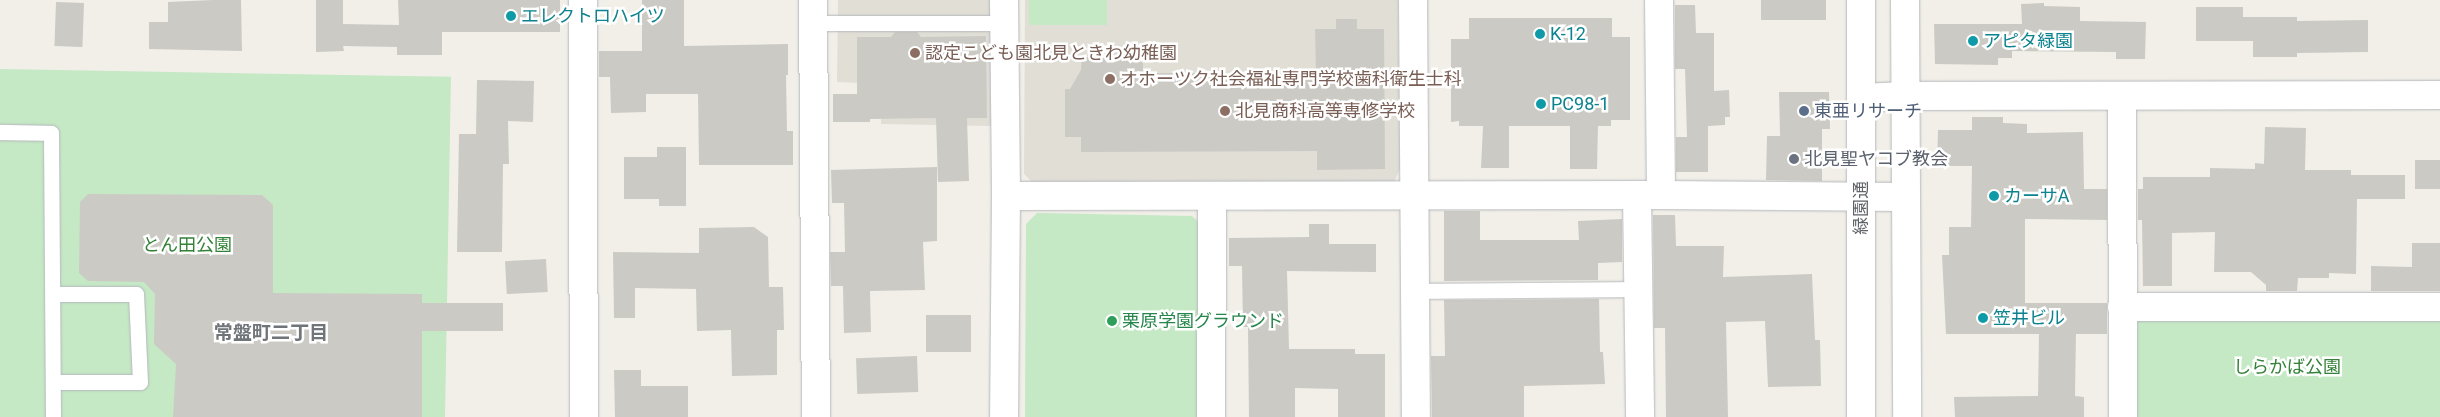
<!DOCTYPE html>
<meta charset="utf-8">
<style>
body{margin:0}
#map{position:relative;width:2440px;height:417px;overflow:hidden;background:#f1efe8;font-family:Roboto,"Noto Sans JP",sans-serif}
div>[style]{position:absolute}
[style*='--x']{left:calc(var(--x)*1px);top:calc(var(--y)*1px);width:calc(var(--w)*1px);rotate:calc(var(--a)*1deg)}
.education>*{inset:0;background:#e1ded6}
.green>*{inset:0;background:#c5e8c5;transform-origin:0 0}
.building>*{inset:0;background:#cccac5;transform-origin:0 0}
.roads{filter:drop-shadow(0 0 1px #b5b8bc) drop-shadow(0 0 1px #b5b8bc)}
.service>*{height:15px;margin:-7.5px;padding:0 7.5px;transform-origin:7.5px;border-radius:7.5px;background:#fff}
.minor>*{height:28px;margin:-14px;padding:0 14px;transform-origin:14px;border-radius:14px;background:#fff}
.tertiary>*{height:28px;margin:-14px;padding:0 14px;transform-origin:14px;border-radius:14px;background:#fff}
.dots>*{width:14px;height:14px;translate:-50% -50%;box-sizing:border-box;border:2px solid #fff;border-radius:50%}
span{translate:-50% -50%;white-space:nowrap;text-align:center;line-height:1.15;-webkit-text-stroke:5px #fff;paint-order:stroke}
.culture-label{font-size:18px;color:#0d838f}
.left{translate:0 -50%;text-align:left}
.education-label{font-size:18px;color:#785e54}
.service-label{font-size:18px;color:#4e5e75}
.worship-label{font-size:18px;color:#5b616d}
.street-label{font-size:18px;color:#5f6368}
.park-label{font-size:18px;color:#348238}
.leisure-label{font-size:18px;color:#27864d}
.neighbourhood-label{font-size:19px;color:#70757a;font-weight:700}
</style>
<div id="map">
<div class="education">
<div style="clip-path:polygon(838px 0,993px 0,992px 126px,881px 124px,881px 84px,837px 82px)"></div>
<div style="clip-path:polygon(1025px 0,1398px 0,1400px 169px,1394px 182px,1033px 183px,1024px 174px)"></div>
</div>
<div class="green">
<div style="left:1029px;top:0;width:78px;height:25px"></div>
<div style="left:0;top:69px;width:451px;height:348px;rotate:1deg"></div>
<div style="clip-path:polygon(1037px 213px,1192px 216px,1200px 223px,1197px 417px,1025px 417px,1026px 224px)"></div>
<div style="clip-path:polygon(2141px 318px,2440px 319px,2440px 417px,2135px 417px,2135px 323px)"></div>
</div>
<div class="building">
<div style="clip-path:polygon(213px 0,241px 0,242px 51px,149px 49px,149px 22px,168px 22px,168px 2px)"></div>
<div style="clip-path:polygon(316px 0,343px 0,343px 24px,399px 25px,398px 0,560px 0,560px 32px,442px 32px,442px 55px,397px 55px,397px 47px,343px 46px,344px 51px,316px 52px)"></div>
<div style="clip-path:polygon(642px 0,684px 0,684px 46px,788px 44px,788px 75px,786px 75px,787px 131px,793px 131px,793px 165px,699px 165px,698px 94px,646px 94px,646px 112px,611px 113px,610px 77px,599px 77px,599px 51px,642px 51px)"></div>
<div style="left:1761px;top:0;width:65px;height:20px"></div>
<div style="left:56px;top:2px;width:28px;height:44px;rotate:2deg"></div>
<div style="clip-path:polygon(2044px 3px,2044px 6px,2080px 7px,2080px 21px,2146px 22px,2145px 59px,2116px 59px,2116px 52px,2012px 51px,2012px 58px,1998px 58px,1998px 65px,1935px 64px,1934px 24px,2022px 24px,2021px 4px)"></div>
<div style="clip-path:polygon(1675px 5px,1695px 5px,1696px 33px,1714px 33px,1714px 91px,1729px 90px,1730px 117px,1725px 117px,1725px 125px,1708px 126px,1708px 172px,1676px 172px,1676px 137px,1687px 137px,1685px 69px,1675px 69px)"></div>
<div style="clip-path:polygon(2196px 7px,2243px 7px,2243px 17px,2297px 17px,2297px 21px,2368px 20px,2368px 52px,2297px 53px,2297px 57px,2253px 57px,2253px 41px,2196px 41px)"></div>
<div style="clip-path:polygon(1469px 18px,1612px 18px,1612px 37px,1630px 37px,1630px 120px,1611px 120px,1611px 126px,1598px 126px,1597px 169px,1570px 169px,1570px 126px,1509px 126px,1509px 168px,1481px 168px,1483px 126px,1459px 126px,1459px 121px,1451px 122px,1451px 39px,1469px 39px)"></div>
<div style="clip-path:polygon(1336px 19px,1357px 19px,1357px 29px,1384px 29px,1385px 169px,1317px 170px,1317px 151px,1081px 152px,1081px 137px,1065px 137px,1065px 89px,1070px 89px,1081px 70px,1082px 57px,1143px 57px,1143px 73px,1316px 73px,1315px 29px,1336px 29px)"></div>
<div style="clip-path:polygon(895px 32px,917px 32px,921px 37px,986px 36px,987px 118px,967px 118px,969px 181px,938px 182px,936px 118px,870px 119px,870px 122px,833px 122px,833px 94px,857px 94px,857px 37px,891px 37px)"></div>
<div style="clip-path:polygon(477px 80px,534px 81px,533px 122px,508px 121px,509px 164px,503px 164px,502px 252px,457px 252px,459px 134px,476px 134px)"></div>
<div style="clip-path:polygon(1779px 92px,1829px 92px,1830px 129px,1822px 129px,1822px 181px,1766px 180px,1767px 136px,1780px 136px)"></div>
<div style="clip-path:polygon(1972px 117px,2003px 117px,2003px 123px,2027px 124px,2027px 133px,2083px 132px,2084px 189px,2107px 189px,2107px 220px,2025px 219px,2025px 303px,2107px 303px,2107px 334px,2076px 334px,2075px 396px,2084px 397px,2084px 417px,1955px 417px,1954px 397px,2038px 396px,2039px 334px,1946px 334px,1942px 255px,1949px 255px,1949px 227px,1971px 227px,1972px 166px,1937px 166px,1938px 130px,1972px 130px)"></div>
<div style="clip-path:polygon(2265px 127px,2306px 128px,2305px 170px,2351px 170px,2351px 175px,2405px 175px,2405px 199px,2357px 199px,2356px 274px,2329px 273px,2329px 278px,2298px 278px,2297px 291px,2266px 291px,2266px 285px,2251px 272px,2214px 272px,2215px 232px,2172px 233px,2172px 286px,2143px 286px,2142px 220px,2138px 220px,2138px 189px,2143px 189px,2143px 177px,2210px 177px,2210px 168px,2255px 169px,2255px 163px,2264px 164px)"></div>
<div style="clip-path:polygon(657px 147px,686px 147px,686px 206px,659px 206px,659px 199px,624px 199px,624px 157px,657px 157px)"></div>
<div style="left:2415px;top:160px;width:25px;height:29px"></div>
<div style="clip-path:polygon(937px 167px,937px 241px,923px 242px,925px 290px,870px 291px,871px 332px,844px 333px,843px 286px,831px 286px,830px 252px,845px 252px,844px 203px,832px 203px,831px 170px)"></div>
<div style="clip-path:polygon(88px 194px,262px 195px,273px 205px,273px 293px,422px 294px,422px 303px,503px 303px,503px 331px,422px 331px,422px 417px,173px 417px,176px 364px,154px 344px,155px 294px,144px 282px,88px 281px,79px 273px,80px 202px)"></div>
<div style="clip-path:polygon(1444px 211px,1480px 211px,1480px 240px,1579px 240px,1578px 221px,1622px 219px,1622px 262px,1598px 263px,1598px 280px,1444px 281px)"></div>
<div style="clip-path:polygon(1653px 215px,1675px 215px,1676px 246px,1724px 246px,1723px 277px,1812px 274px,1815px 340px,1820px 340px,1821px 386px,1768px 387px,1765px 321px,1726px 322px,1728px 417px,1666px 417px,1665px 328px,1654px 328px)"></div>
<div style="clip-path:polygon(1309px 224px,1329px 224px,1329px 244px,1376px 244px,1376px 272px,1287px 271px,1289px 349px,1355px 349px,1355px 354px,1385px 354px,1385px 417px,1338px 417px,1338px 389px,1295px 388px,1295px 417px,1249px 417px,1248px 327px,1243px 327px,1242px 266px,1229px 266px,1229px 238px,1309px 237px)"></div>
<div style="clip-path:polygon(754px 227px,768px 237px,769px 287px,783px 287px,784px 330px,777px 330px,777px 375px,732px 376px,731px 330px,697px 331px,696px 289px,635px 288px,635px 318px,614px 318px,613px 252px,699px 253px,699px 228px)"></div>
<div style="clip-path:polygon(2412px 243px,2440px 243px,2440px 291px,2371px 291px,2371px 266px,2412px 267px)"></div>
<div style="left:546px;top:259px;width:33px;height:41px;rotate:87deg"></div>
<div style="clip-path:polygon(1599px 299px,1600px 352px,1603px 352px,1605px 384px,1524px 386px,1524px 417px,1432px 417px,1431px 356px,1445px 356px,1444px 300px)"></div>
<div style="left:926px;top:315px;width:45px;height:37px"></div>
<div style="left:917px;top:356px;width:36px;height:61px;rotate:88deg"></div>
<div style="clip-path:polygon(614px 370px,641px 370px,641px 386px,688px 386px,688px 417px,615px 417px)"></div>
</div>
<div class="roads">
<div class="service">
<div style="--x:813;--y:23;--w:191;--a:0"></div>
<div style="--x:0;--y:132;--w:51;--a:1.1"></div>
<div style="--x:51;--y:133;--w:284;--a:89.6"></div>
<div style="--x:1415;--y:291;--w:223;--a:-0.5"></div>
<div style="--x:53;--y:382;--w:87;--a:0"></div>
<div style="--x:140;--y:382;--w:88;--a:-92.6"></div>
<div style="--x:136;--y:294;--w:83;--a:180"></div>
</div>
<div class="minor">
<div style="--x:583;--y:0;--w:417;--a:89.9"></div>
<div style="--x:813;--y:0;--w:417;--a:89.6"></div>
<div style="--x:1004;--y:0;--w:196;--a:89.4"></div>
<div style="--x:1006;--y:196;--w:221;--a:90.5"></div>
<div style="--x:1413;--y:0;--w:417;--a:89.6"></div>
<div style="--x:1659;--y:0;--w:195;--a:89.4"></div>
<div style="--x:2122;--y:97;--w:320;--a:89.8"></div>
<div style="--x:1862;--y:98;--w:43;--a:-2.7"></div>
<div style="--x:1905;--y:96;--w:535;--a:-0.11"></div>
<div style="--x:1637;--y:195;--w:222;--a:89.2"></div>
<div style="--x:1006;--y:196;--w:655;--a:-0.09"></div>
<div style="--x:1661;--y:195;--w:243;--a:0.5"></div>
<div style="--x:2122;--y:307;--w:318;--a:0"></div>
<div style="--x:1211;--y:417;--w:221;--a:-89.7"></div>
</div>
<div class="tertiary">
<div style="--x:1861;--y:0;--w:417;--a:90"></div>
<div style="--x:1905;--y:0;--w:417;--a:89.7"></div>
</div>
</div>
<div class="dots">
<div style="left:511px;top:16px;background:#0f9aa8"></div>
<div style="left:1540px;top:34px;background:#0f9aa8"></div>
<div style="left:1973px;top:41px;background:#0f9aa8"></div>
<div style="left:915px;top:53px;background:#8d6e63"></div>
<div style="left:1110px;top:79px;background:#8d6e63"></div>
<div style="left:1541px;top:104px;background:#0f9aa8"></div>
<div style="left:1225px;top:111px;background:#8d6e63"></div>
<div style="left:1804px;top:111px;background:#5c6f8a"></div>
<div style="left:1794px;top:159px;background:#6b7280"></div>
<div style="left:1994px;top:196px;background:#0f9aa8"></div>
<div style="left:1983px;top:318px;background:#0f9aa8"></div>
<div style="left:1112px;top:321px;background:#2e9e5b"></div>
</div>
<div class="culture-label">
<span class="left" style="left:521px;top:16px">エレクトロハイツ</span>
<span class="left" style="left:1550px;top:34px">K-12</span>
<span class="left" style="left:1983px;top:41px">アピタ緑園</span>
<span class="left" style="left:1551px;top:104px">PC98-1</span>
<span class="left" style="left:2004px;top:196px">カーサA</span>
<span class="left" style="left:1993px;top:318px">笠井ビル</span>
</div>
<div class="education-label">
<span class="left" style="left:925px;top:53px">認定こども園北見ときわ幼稚園</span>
<span class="left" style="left:1120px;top:79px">オホーツク社会福祉専門学校歯科衛生士科</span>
<span class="left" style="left:1235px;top:111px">北見商科高等専修学校</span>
</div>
<div class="service-label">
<span class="left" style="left:1814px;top:111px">東亜リサーチ</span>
</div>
<div class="worship-label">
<span class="left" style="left:1804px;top:159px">北見聖ヤコブ教会</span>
</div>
<div class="street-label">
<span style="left:1861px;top:208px;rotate:-90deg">緑園通</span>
</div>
<div class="park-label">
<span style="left:187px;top:245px">とん田公園</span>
<span style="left:2287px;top:367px">しらかば公園</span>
</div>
<div class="leisure-label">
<span class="left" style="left:1122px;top:321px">栗原学園グラウンド</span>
</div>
<div class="neighbourhood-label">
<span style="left:271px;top:333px">常盤町二丁目</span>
</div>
</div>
